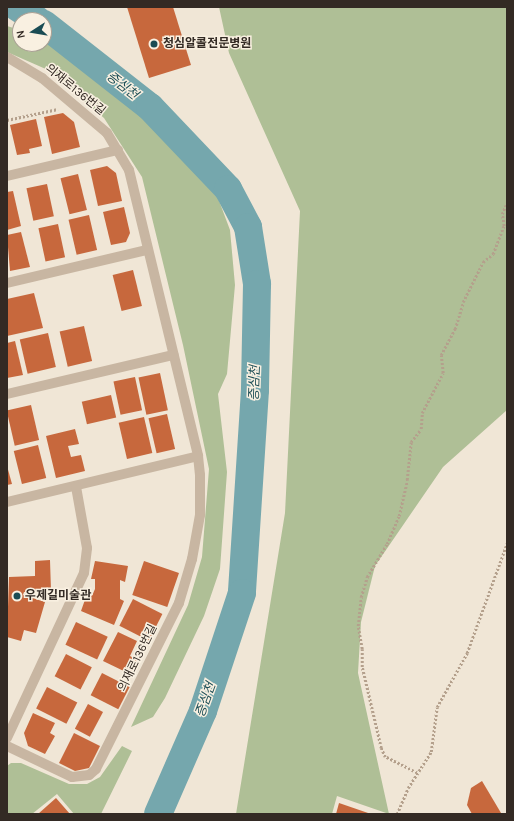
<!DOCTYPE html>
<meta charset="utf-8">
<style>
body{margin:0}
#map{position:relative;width:514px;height:821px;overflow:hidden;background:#f0e6d6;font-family:Karla,"Noto Sans KR",sans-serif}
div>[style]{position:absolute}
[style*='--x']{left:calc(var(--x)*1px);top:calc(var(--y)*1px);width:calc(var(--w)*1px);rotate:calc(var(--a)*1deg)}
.green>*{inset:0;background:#afbf96}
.river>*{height:28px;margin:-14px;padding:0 14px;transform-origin:14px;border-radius:14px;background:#75a7ad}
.building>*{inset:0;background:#c7683d;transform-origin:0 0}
.path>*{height:2.5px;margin-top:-1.25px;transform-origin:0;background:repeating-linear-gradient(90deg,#b4a08c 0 2px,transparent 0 4px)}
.minor>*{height:10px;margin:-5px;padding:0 5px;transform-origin:5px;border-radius:5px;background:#c8b6a2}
.dots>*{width:11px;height:11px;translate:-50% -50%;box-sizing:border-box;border:2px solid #f9f0e1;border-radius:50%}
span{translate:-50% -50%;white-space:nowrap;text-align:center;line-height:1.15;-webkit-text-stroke:3px #f9f0e1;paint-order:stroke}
.poi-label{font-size:12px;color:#332a24;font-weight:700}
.left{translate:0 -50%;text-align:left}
.street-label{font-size:12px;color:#332a24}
.water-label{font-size:13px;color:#1a4c54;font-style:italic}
.frame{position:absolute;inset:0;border:8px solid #332a24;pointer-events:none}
.north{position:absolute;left:12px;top:12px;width:40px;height:40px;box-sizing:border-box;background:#f9f0e1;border:1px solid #aaa195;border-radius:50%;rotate:258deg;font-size:11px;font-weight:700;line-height:16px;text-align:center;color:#332a24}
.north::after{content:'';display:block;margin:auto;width:14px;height:18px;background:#1a4c54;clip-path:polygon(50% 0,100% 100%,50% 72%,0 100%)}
</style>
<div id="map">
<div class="green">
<div style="clip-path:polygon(219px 7px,507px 7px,507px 410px,443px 467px,375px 566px,361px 622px,358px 673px,389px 814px,337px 796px,332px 814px,236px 814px,285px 513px,300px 211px,229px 53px)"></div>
<div style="clip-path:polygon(7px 26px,20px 30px,20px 44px,44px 44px,44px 38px,64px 45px,145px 115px,218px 198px,230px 230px,235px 285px,227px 374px,218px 394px,227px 472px,220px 569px,204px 616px,165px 698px,153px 717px,131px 727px,188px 605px,202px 557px,209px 469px,183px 345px,142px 177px,104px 118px,48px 70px,7px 52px)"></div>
<div style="clip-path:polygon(122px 746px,132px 751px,101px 814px,74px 814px,57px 794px,32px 814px,7px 814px,7px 766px,11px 763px,21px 763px,69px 784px,87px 784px,100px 777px)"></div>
</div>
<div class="river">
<div style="--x:17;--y:7;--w:24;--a:33"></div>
<div style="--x:44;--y:24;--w:135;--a:38.1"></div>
<div style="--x:150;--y:107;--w:113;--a:46.4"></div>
<div style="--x:228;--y:189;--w:43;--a:62.2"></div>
<div style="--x:248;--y:227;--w:58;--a:81"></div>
<div style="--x:257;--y:284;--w:106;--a:91.1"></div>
<div style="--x:255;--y:390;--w:203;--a:93.7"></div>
<div style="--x:242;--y:593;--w:124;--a:108.3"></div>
<div style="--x:203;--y:711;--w:112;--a:113.6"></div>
</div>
<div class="building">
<div style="clip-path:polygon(127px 7px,173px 7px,191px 65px,149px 78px)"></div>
<div style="clip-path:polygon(63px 113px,74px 122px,80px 147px,52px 154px,44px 117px)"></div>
<div style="clip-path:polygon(36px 119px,42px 146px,29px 149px,30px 153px,17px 155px,10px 125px)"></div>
<div style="clip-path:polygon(107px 166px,116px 173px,122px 201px,98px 206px,90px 170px)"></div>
<div style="left:78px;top:174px;width:37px;height:18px;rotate:76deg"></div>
<div style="left:47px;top:184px;width:33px;height:21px;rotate:78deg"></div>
<div style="clip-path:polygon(13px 191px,21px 226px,7px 230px,7px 192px)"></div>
<div style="clip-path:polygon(124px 207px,130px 233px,126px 242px,111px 245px,103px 212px)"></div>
<div style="left:89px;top:215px;width:36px;height:21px;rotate:77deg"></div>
<div style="left:58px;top:224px;width:34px;height:20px;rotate:78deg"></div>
<div style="clip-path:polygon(21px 232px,30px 267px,10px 271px,7px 235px)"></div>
<div style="left:133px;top:270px;width:37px;height:21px;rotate:76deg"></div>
<div style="clip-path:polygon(34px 293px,43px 328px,7px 336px,7px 299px)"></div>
<div style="left:84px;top:326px;width:36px;height:25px;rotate:77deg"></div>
<div style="left:48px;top:333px;width:35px;height:29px;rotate:77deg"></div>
<div style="clip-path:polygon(15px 341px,23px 375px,7px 378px,7px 343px)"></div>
<div style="left:160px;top:373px;width:38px;height:22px;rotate:78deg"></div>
<div style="left:135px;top:377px;width:34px;height:22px;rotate:78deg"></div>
<div style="left:111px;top:395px;width:23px;height:30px;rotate:77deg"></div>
<div style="left:31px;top:405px;width:36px;height:25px;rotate:77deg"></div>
<div style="left:167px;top:414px;width:36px;height:19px;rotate:77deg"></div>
<div style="left:144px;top:417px;width:37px;height:26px;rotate:77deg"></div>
<div style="clip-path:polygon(75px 429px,79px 444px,68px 446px,71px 457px,81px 455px,85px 471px,56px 478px,46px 436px)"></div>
<div style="left:38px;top:445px;width:34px;height:25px;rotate:76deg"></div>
<div style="clip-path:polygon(7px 466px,12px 484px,7px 485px)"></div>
<div style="clip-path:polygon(50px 560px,51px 591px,24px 592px,23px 595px,45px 602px,36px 633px,24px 630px,21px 641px,7px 637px,9px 577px,35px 576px,35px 561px)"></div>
<div style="clip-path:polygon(95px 561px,128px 566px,125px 582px,120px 580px,120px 599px,124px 601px,114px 625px,81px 611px,87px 594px,92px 596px,95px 589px,95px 579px,91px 579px)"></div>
<div style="left:144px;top:561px;width:37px;height:36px;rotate:19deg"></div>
<div style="left:133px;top:599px;width:33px;height:30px;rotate:27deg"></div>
<div style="left:76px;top:622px;width:35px;height:25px;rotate:25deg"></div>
<div style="clip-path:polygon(118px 632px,137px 641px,130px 656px,137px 660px,130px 674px,103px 661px)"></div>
<div style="left:66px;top:654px;width:29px;height:25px;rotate:27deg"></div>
<div style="left:102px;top:673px;width:31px;height:25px;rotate:27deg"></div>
<div style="left:47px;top:687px;width:34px;height:24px;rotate:27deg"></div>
<div style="left:88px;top:704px;width:17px;height:28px;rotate:28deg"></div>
<div style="clip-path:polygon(33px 713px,55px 723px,50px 733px,55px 736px,45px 754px,28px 746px,24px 733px)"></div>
<div style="clip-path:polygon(74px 733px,100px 746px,89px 768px,75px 771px,59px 763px)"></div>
<div style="clip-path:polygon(482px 781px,501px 813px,499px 814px,472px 814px,467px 805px,471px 788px)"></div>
<div style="clip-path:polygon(56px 798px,70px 814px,38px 814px)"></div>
<div style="clip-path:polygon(339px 803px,371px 814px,336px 814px)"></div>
</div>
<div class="path">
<div style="--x:7;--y:120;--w:52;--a:-12.2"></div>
<div style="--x:417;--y:773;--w:36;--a:-153"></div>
<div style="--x:385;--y:757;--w:10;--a:-114"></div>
<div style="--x:381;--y:748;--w:83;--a:-103.2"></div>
<div style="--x:362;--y:667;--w:18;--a:-90"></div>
<div style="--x:362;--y:649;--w:23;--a:-100"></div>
<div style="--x:358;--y:626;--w:29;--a:-84"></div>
<div style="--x:361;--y:597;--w:21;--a:-73"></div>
<div style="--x:367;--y:577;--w:39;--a:-59"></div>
<div style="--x:387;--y:544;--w:30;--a:-67"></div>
<div style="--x:399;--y:516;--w:37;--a:-77"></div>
<div style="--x:407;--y:480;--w:38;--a:-84"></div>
<div style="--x:411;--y:442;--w:16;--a:-52"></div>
<div style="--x:421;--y:429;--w:16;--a:-86"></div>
<div style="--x:422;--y:413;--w:45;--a:-62.3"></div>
<div style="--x:443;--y:373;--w:18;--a:-96"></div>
<div style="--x:441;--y:355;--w:30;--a:-62"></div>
<div style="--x:455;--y:329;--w:28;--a:-73"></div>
<div style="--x:463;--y:302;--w:45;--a:-63.4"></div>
<div style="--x:483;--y:262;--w:13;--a:-39"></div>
<div style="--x:493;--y:254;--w:30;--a:-69"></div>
<div style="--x:504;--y:226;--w:12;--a:-99"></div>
<div style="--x:502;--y:214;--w:12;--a:-66"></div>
<div style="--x:397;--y:814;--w:28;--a:-67"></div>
<div style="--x:408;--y:788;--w:43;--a:-57.4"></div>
<div style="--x:431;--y:752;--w:45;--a:-82.4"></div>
<div style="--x:437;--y:707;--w:62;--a:-60.9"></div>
<div style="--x:467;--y:653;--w:117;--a:-70"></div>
</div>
<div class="minor">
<div style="--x:7;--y:57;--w:41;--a:31"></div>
<div style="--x:42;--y:78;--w:85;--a:40.2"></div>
<div style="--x:107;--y:133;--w:43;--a:59.3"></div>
<div style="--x:129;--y:170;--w:294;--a:76.4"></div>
<div style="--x:198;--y:456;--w:19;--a:84"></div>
<div style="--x:200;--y:475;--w:40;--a:90"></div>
<div style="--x:200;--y:515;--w:45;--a:100.3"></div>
<div style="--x:192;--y:559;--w:46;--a:106.5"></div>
<div style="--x:179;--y:603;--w:186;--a:116.6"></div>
<div style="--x:96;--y:769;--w:9;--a:139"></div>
<div style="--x:89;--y:775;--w:17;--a:173"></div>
<div style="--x:72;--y:777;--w:72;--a:-154.5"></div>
<div style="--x:7;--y:176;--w:114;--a:-13.2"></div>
<div style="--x:7;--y:283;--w:144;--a:-13.3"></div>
<div style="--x:7;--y:394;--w:171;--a:-13.2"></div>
<div style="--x:7;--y:502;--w:196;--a:-13.5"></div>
<div style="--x:7;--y:738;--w:182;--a:-65"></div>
<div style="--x:84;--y:573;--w:25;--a:-83"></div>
<div style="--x:87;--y:548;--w:62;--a:-100.2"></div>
</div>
<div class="dots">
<div style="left:154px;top:44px;background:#1a4c54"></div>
<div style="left:17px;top:596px;background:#1a4c54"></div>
</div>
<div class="poi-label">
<span class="left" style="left:163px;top:44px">청심알콜전문병원</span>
<span class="left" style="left:25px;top:596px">우제길미술관</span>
</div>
<div class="street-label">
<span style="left:75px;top:90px;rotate:39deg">의재로136번길</span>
<span style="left:138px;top:658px;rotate:-64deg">의재로136번길</span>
</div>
<div class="water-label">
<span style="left:122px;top:86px;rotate:38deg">증심천</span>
<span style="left:255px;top:383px;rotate:-88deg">증심천</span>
<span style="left:206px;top:700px;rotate:-70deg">증심천</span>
</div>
<div class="frame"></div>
<div class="north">N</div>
</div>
